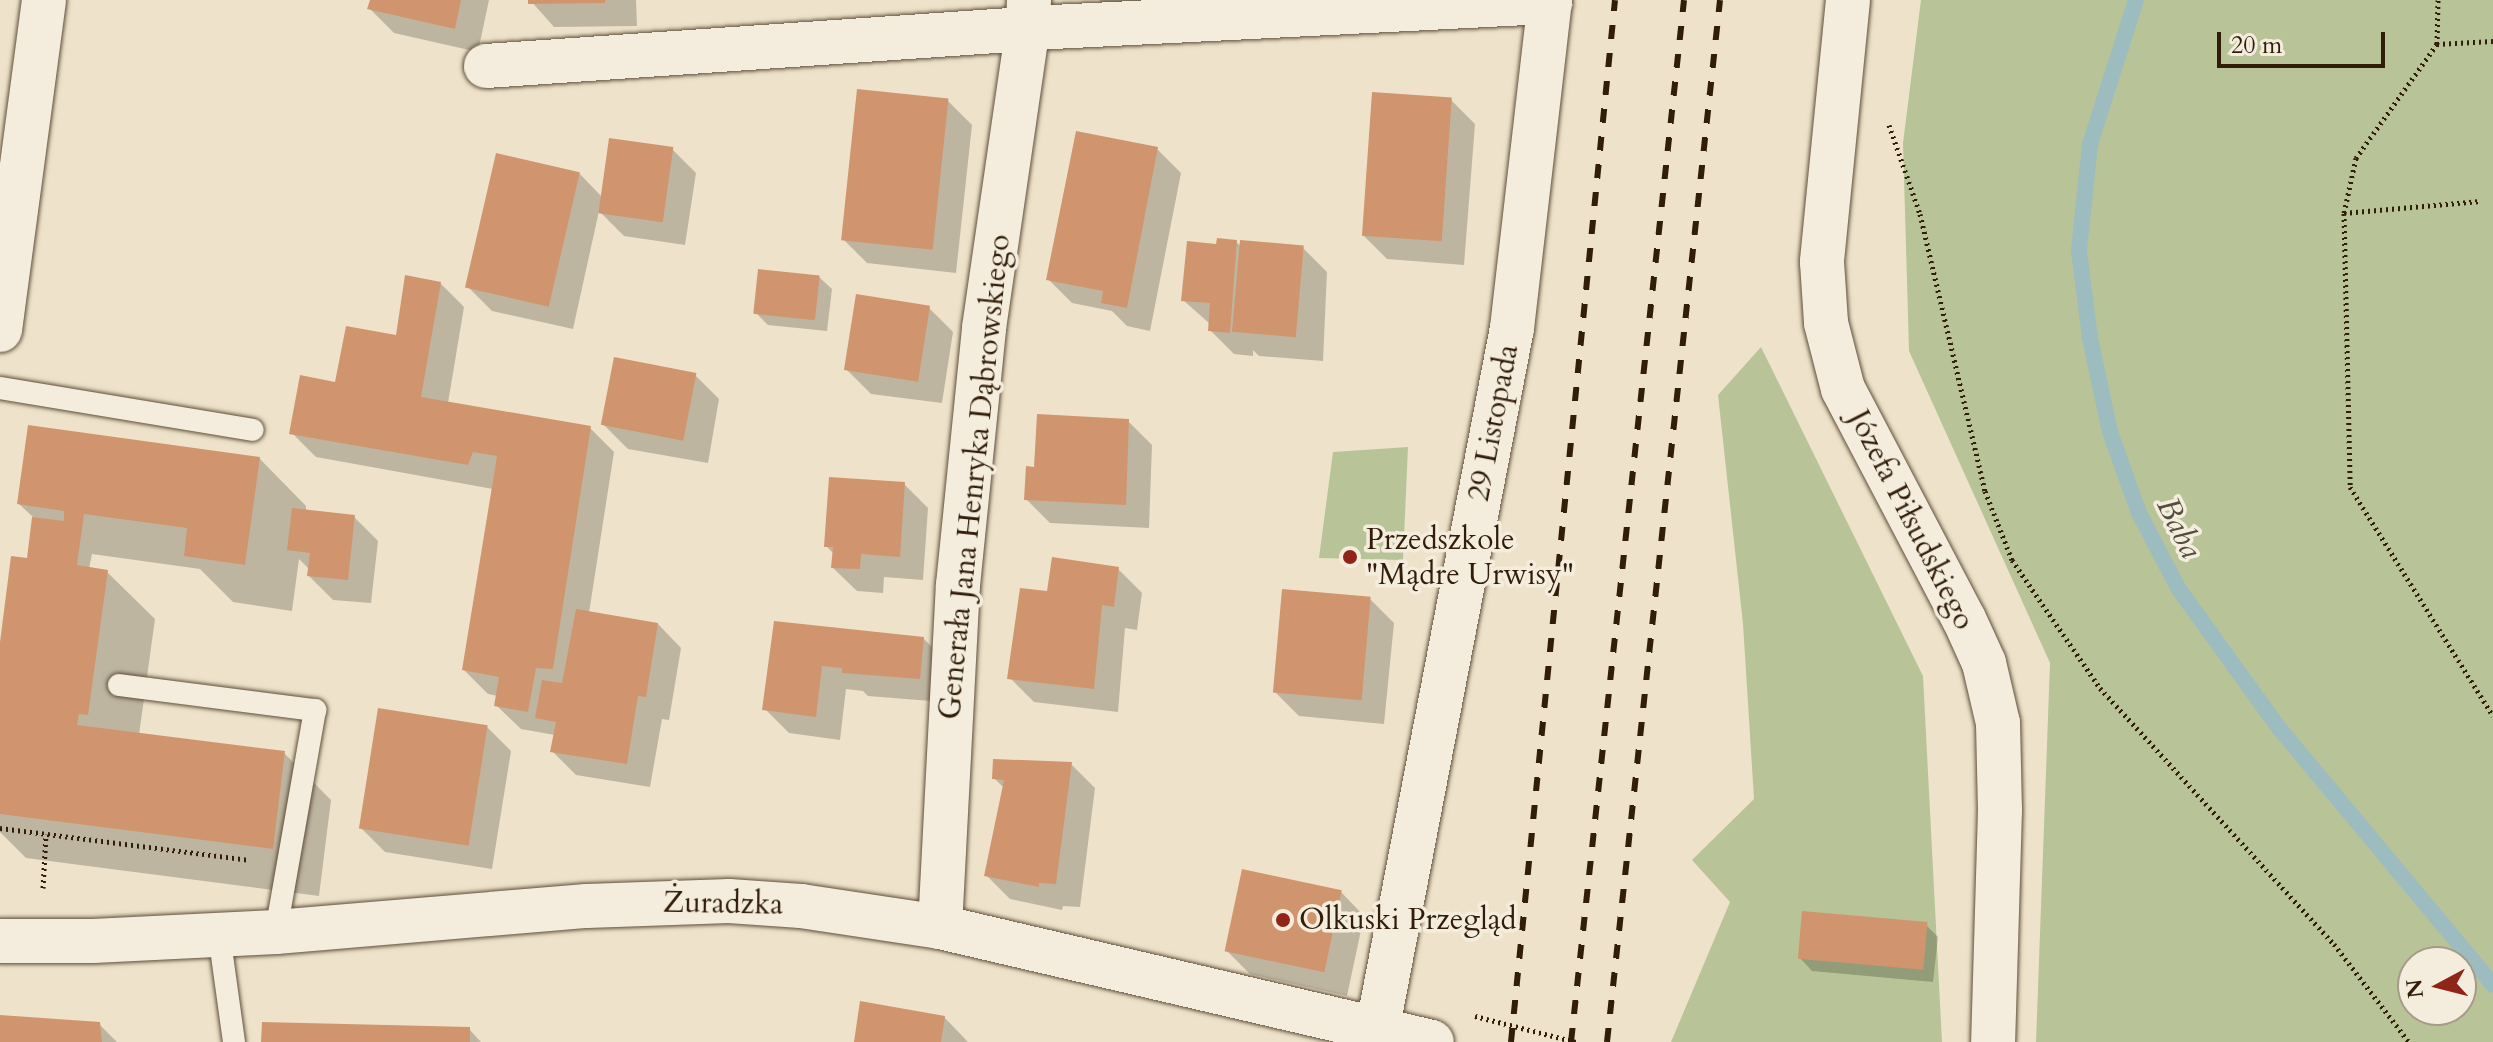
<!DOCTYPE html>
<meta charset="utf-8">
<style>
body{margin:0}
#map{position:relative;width:2493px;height:1042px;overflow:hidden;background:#eee3ca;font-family:Cardo,serif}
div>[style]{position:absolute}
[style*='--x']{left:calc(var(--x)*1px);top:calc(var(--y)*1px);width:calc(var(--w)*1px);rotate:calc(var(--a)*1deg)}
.green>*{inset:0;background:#b8c497}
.shadow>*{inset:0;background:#0003}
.stream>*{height:16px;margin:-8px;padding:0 8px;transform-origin:8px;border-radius:8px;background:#9dbcc0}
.building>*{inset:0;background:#d0956e;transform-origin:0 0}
.path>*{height:5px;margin-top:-2.5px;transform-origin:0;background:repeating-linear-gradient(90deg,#311d0a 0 2px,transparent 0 6px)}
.roads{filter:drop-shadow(0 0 2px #604e3a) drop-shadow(0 0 2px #604e3a)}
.service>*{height:22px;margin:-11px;padding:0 11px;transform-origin:11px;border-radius:11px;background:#f4eddd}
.minor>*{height:44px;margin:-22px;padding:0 22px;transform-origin:22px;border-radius:22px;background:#f4eddd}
.tertiary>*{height:44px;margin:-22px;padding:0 22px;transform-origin:22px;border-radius:22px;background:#f4eddd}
.rail>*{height:6px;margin-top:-3px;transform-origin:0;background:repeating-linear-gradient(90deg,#311d0a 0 14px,transparent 0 28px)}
.dots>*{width:22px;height:22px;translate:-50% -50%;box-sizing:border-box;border:4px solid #f4eddd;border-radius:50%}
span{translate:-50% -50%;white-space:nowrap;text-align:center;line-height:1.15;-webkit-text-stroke:7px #f4eddd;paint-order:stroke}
.street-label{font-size:30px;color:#311d0a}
.poi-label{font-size:30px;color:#311d0a}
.left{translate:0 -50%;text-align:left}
.water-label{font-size:32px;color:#514d41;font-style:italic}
.north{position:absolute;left:2397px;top:946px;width:80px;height:80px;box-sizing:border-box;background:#f4eddd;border:2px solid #a69a89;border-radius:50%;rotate:263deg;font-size:22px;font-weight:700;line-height:32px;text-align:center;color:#311d0a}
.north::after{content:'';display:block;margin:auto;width:28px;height:36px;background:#8f2418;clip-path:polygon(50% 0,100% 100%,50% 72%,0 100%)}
.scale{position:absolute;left:2217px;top:32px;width:168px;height:36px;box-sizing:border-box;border:4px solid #311d0a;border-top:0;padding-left:10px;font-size:24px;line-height:28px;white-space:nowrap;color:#311d0a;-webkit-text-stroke:6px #f4eddd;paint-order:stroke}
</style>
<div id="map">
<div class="green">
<div style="clip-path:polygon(evenodd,1921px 0,2493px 0,2493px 1042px,2036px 1042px,2050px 663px,1909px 351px,1903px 143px,1921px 0,2413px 962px,2461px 962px,2461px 1010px,2413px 1010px,2413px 962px)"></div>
<div style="clip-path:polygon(1761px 347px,1923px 676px,1942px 1042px,1671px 1042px,1730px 902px,1692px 860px,1754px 799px,1743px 624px,1718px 395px)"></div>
<div style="clip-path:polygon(1408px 447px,1403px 560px,1319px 558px,1333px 452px)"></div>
</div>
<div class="shadow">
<div style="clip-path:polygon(372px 0,489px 0,478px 52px,394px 33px,370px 9px)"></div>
<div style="clip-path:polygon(530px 0,636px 0,637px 26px,554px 27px)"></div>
<div style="clip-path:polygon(1099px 0,1231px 0,1118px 19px)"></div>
<div style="clip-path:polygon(1451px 100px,1475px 124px,1464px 265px,1387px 259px,1363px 235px)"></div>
<div style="clip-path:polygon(948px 101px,972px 125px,956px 273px,867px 263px,843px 239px)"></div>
<div style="clip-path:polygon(672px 149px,696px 173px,685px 245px,624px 236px,599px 211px,573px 329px,492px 311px,468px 287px,579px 173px,602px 197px)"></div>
<div style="clip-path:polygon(1157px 149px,1181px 173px,1150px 331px,1127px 326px,1112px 311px,1072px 303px,1048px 279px)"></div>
<div style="clip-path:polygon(1236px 242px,1242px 247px,1303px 248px,1327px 272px,1323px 361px,1259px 356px,1253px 350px,1253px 356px,1234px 354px,1210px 330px,1210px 324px,1183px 300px,1218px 247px)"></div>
<div style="clip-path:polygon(819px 277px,832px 289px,827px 331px,768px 325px,756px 313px)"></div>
<div style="clip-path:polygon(440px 283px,464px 307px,448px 403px,590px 428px,614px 452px,589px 613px,658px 624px,681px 648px,669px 720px,662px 719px,650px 787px,576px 775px,552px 751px,555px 735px,521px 729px,497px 706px,498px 696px,488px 694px,464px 670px,493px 489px,316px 457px,292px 433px,336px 384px,398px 337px)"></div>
<div style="clip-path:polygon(929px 308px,953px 332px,942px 403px,871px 394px,847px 370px)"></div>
<div style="clip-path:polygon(695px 375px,719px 399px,708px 463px,628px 449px,604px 425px)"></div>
<div style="clip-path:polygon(1128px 421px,1152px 445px,1149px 528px,1050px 523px,1026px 499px,1036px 469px)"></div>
<div style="clip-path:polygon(259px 458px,306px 506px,306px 511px,354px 517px,378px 541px,371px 603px,333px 600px,309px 576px,310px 570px,299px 559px,292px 611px,233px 602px,200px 569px,92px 554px,89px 569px,107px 572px,155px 619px,139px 735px,284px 753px,331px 800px,319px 896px,26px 858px,0 832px,0 655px,33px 561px,34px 518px,19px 504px)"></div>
<div style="clip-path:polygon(904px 484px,928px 508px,923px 580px,884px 577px,883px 593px,857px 591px,833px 568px,834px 554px,826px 546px)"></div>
<div style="clip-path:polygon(1118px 569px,1142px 593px,1137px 630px,1125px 628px,1118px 712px,1034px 702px,1010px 678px,1048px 593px)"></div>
<div style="clip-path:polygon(1370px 599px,1394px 623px,1384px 724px,1299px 716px,1275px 692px)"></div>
<div style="clip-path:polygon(776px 623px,923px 638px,947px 662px,943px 702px,868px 696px,863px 691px,846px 689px,840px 740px,789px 733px,765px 709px)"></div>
<div style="clip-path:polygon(487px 727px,511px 751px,492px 869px,385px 852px,361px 828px)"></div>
<div style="clip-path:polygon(1071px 764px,1095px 788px,1080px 907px,1063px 906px,1062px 910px,1010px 899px,986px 875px,1004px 788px,994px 778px)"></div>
<div style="clip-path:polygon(1341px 892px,1364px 916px,1347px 996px,1250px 974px,1226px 950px)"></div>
<div style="clip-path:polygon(1926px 925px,1938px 937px,1933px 982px,1812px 971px,1800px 958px)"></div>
<div style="clip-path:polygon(0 1017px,99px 1024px,117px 1042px,0 1042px)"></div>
<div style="clip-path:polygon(944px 1017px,968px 1042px,856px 1042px)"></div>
<div style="clip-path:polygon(469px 1029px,481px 1042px,263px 1042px)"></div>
</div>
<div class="stream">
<div style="--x:2136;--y:0;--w:151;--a:107.7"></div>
<div style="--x:2090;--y:144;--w:108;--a:95.9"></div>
<div style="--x:2079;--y:251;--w:88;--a:82.8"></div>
<div style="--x:2090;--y:338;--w:96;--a:78"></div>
<div style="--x:2110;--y:432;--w:86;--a:70.3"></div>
<div style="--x:2139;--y:513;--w:85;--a:62.5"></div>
<div style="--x:2178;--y:588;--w:173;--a:54.2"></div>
<div style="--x:2279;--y:728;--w:334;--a:50.2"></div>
</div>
<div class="building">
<div style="clip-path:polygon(370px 0,461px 0,455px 29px,367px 9px)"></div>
<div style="clip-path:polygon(528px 0,605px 0,605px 3px,528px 4px)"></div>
<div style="left:857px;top:89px;width:92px;height:152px;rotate:6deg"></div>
<div style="left:1372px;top:92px;width:80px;height:144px;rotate:4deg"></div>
<div style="clip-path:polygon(1076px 131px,1158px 147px,1127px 308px,1101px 303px,1103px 291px,1046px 280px)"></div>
<div style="left:609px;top:138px;width:65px;height:76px;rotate:8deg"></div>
<div style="left:496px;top:153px;width:86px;height:138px;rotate:13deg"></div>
<div style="clip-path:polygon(1217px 238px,1237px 240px,1230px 333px,1208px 331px,1210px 303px,1181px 301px,1187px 241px,1216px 244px)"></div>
<div style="left:1240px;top:240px;width:64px;height:92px;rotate:5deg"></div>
<div style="left:758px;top:269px;width:62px;height:45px;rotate:6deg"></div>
<div style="clip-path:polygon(405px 275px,441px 282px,421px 397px,591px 426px,553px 669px,536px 668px,528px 712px,494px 706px,499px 677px,462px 670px,497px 456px,473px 452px,468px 465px,289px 434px,300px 375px,335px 382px,346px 326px,396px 335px)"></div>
<div style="left:856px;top:294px;width:75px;height:77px;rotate:9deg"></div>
<div style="left:614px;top:357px;width:84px;height:69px;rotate:11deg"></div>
<div style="clip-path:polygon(1037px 414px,1129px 419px,1126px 505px,1024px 500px,1026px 466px,1034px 467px)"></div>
<div style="clip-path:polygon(28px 425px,260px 457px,245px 565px,184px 556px,187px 528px,84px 514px,77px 565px,108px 570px,88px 715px,79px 714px,77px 725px,285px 751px,273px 849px,0 814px,0 642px,11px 556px,27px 558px,32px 517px,64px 521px,64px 511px,17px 504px)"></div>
<div style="clip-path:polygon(829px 477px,905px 482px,900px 557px,861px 554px,860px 569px,831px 568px,833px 547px,824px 547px)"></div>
<div style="clip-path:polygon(292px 508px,355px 515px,348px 580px,307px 576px,310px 553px,287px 550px)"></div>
<div style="clip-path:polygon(1052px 557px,1119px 567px,1114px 607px,1102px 605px,1094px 689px,1007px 679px,1020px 588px,1047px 591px)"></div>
<div style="left:1282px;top:589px;width:89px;height:104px;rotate:5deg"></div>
<div style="clip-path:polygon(576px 609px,658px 623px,646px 697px,638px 696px,627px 764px,550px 752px,556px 722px,535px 718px,542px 680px,562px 683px)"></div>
<div style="clip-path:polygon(774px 621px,924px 637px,920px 679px,842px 673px,842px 668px,822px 666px,816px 717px,762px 710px)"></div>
<div style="left:378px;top:708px;width:111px;height:122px;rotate:9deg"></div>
<div style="clip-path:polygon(993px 759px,1072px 762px,1056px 884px,1039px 883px,1039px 887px,984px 876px,1004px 780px,992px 779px)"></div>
<div style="left:1242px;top:869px;width:102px;height:84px;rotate:12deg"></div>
<div style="left:1802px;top:911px;width:126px;height:48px;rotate:5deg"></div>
<div style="clip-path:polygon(860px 1001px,945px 1016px,941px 1042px,854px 1042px)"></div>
<div style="clip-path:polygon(0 1015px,100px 1022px,102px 1042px,0 1042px)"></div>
<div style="clip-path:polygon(262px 1022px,470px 1027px,470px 1042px,261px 1042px)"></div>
</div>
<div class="path">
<div style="--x:2493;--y:41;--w:56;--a:176.9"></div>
<div style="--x:2437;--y:44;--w:140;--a:125.4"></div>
<div style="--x:2356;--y:158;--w:56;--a:102.3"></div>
<div style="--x:2344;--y:213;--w:274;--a:88.7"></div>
<div style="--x:2350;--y:487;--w:270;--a:58"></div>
<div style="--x:2437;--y:44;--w:44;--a:-88.7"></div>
<div style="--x:1889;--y:125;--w:94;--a:70.8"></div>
<div style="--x:1920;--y:214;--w:285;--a:76.8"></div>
<div style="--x:1985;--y:491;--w:74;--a:68.6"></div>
<div style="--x:2012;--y:560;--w:155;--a:55.5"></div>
<div style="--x:2100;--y:688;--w:347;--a:47.6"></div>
<div style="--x:2334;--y:944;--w:123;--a:52.6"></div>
<div style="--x:2344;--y:213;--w:137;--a:-5"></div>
<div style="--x:0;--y:828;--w:251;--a:7.3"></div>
<div style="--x:43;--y:888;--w:54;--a:-86.8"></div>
<div style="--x:1475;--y:1016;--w:104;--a:14.4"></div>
</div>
<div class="roads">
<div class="service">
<div style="--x:0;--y:388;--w:256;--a:9.4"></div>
<div style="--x:119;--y:685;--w:198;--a:7.3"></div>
<div style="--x:315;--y:710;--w:225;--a:100"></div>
<div style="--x:219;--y:934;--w:109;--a:82.1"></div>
</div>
<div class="minor">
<div style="--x:1848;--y:0;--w:263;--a:95.7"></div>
<div style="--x:1822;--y:262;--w:61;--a:86.2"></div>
<div style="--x:1826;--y:323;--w:68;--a:75.6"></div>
<div style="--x:1843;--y:389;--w:260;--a:62.3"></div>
<div style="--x:1964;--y:619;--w:48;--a:65.6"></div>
<div style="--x:1984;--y:663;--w:62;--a:76.9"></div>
<div style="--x:1998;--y:723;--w:87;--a:88.7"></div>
<div style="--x:2000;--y:810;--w:232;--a:91.7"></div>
<div style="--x:486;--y:66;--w:568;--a:-3.93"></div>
<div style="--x:1053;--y:27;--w:498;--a:-2.9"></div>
<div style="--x:0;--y:330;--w:333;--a:-82.4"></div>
<div style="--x:940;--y:927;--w:342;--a:-87"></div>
<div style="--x:958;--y:585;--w:258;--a:-84.2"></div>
<div style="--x:984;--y:328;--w:303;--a:-81.7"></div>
<div style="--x:1028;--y:28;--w:28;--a:-88"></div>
<div style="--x:1377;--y:1031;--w:716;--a:-79.13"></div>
<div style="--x:1512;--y:328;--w:330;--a:-83.4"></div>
</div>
<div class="tertiary">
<div style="--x:0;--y:941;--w:93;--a:0"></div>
<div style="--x:93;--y:941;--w:183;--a:-2.8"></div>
<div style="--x:276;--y:932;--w:312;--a:-4.8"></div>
<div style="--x:587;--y:906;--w:142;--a:-2"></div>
<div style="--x:729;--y:901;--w:72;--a:4"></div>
<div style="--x:801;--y:906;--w:141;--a:8.6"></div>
<div style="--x:940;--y:927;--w:505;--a:13.16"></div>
</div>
</div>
<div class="rail">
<div style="--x:1511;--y:1042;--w:1047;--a:-84.3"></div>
<div style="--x:1571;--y:1042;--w:1048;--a:-83.81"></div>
<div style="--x:1607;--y:1042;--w:1048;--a:-83.81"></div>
</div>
<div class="dots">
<div style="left:1350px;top:557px;background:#8f2418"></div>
<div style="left:1283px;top:920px;background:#8f2418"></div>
</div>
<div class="street-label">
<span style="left:1494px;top:423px;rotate:-79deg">29 Listopada</span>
<span style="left:975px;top:477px;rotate:-84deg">Generała Jana Henryka Dąbrowskiego</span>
<span style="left:1911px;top:520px;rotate:63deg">Józefa Piłsudskiego</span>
<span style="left:723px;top:904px;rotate:1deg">Żuradzka</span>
</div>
<div class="poi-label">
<span class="left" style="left:1366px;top:557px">Przedszkole<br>"Mądre Urwisy"</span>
<span class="left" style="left:1299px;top:920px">Olkuski Przegląd</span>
</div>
<div class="water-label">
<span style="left:2179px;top:528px;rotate:64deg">Baba</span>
</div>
<div class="north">N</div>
<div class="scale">20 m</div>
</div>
